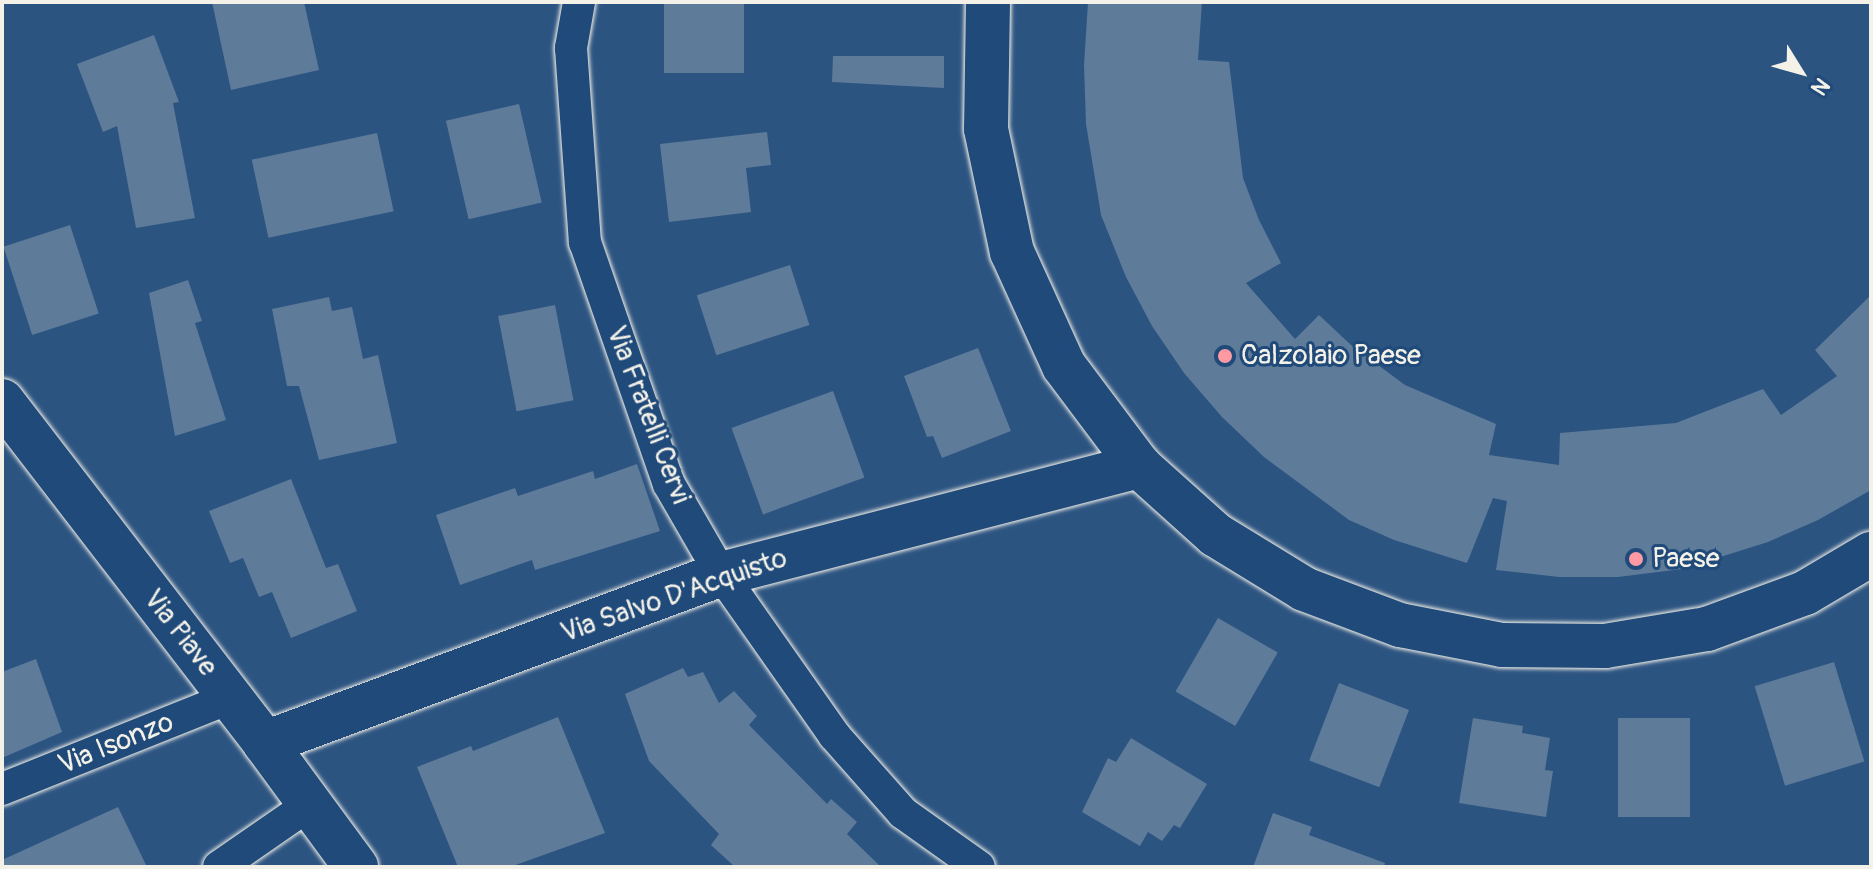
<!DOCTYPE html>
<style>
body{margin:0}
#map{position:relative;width:1873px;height:869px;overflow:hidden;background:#2c5481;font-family:Pangolin,sans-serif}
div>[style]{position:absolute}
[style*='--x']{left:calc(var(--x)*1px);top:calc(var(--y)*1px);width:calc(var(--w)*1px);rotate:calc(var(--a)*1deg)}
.building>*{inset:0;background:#5e7b9a;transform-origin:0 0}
.roads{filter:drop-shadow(0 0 2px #f4f1e8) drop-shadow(0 0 2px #f4f1e8)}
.street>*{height:32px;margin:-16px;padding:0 16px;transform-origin:16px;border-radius:16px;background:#1f4a7a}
.secondary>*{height:44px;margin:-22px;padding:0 22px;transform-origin:22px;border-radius:22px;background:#1f4a7a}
.dots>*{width:22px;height:22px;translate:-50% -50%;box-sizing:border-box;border:4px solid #1f4a7a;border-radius:50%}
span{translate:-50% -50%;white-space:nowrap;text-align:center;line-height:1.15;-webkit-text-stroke:6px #1f4a7a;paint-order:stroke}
.poi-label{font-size:28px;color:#f4f1e8}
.left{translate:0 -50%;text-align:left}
.street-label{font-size:28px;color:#f4f1e8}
.frame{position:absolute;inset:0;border:4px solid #f4f1e8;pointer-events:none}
.north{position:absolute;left:1761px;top:32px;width:80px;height:80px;-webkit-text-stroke:6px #1f4a7a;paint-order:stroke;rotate:127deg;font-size:22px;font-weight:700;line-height:32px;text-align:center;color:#f4f1e8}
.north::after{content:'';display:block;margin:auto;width:28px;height:36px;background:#f4f1e8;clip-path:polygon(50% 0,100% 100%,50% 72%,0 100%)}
</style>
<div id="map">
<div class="building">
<div style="clip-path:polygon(212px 2px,304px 2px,319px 70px,231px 90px)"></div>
<div style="left:664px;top:2px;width:80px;height:71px"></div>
<div style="clip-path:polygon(1088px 2px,1202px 2px,1198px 60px,1229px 62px,1243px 178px,1259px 220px,1281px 263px,1246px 283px,1295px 339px,1319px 315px,1351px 345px,1405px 385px,1496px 424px,1489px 455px,1559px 465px,1560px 433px,1676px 423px,1763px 389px,1781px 415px,1837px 376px,1815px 350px,1871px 295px,1871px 490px,1818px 520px,1768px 542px,1682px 569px,1618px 577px,1559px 577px,1496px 570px,1507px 501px,1493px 498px,1467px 563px,1394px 540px,1349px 520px,1264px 457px,1222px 417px,1184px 373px,1152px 326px,1126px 277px,1101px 215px,1086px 124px,1084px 65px)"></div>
<div style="clip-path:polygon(154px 35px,179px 102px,173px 103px,195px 218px,136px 228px,117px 126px,103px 132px,77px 64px)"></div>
<div style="clip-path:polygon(833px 56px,944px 56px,944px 88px,832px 82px)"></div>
<div style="left:519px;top:104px;width:101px;height:75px;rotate:77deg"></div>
<div style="clip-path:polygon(767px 132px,771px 165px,746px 168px,751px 212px,669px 222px,660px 144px)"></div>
<div style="left:377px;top:133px;width:80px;height:128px;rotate:78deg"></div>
<div style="left:70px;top:225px;width:93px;height:70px;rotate:72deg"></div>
<div style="left:790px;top:265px;width:63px;height:98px;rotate:72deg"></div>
<div style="clip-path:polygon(188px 280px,202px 321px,195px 323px,226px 420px,175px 436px,149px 293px)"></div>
<div style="clip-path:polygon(329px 297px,332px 311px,352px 307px,363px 359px,378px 355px,397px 443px,319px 460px,299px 386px,287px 386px,272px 309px)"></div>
<div style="left:555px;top:305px;width:97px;height:58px;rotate:79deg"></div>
<div style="clip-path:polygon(978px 348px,1011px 431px,942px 458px,933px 436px,927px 437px,904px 376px)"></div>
<div style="left:833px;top:391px;width:92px;height:108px;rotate:70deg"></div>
<div style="clip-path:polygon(637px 464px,660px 531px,535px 570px,532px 560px,460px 585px,436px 515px,515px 488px,518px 496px,593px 471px,595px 479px)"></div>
<div style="clip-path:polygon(291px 479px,326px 568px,338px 564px,357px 611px,291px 638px,272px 592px,259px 597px,243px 558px,230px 563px,209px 511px)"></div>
<div style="left:1218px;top:618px;width:69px;height:85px;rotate:30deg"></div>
<div style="clip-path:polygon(36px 659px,62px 732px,2px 758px,2px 672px)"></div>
<div style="left:1834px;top:662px;width:104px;height:83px;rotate:73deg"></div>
<div style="clip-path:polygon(683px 668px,688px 677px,703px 672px,719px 703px,734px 691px,757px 716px,749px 725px,827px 804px,831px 799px,857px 822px,847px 834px,881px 867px,735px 867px,711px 845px,719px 834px,649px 761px,625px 694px)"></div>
<div style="left:1339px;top:683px;width:75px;height:83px;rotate:21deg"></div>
<div style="clip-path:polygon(558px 717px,605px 833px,510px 867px,458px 867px,417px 767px,471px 746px,473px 751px)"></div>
<div style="clip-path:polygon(1473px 718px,1523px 726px,1522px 733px,1550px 738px,1545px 770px,1553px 771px,1546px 817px,1459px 803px)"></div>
<div style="left:1618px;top:718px;width:72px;height:99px"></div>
<div style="clip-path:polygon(1131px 738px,1207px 784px,1180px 828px,1174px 825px,1162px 841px,1148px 832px,1140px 846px,1082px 812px,1108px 758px,1116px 762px)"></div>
<div style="clip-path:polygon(118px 807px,147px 867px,2px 867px,2px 860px)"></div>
<div style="clip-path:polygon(1273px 813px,1312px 827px,1309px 835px,1385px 863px,1384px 867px,1253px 867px)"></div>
</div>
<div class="roads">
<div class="street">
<div style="--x:579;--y:2;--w:47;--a:99.9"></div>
<div style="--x:571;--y:48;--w:195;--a:85.9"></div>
<div style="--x:585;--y:242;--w:256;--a:70.9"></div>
<div style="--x:669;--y:484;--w:104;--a:60"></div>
<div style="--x:721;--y:574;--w:197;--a:54.9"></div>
<div style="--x:834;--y:735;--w:104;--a:48.5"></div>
<div style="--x:903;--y:813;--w:93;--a:35.4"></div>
<div style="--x:2;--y:789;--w:245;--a:-21.8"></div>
<div style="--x:219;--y:867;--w:111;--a:-34.7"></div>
</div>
<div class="secondary">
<div style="--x:988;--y:2;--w:127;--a:90.9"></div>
<div style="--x:986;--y:129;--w:126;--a:78.1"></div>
<div style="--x:1012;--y:252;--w:125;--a:65.5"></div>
<div style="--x:1064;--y:366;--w:125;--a:53.1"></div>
<div style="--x:1139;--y:466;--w:103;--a:41.9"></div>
<div style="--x:1216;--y:535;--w:103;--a:31.5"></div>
<div style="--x:1304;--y:589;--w:103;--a:20.6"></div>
<div style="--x:1400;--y:625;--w:104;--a:11.1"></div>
<div style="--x:1502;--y:645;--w:103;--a:0.6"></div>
<div style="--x:1605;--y:646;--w:103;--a:-9.5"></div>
<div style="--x:1707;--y:629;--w:104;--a:-20.2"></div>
<div style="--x:1805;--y:593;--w:77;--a:-30.6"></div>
<div style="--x:2;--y:401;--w:431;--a:52.4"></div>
<div style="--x:265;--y:743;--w:154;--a:53.7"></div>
<div style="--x:265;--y:743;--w:486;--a:-20.3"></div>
<div style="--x:721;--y:574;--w:432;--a:-14.5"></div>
</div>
</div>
<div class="dots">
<div style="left:1225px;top:356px;background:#ff9aa2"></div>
<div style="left:1636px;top:559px;background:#ff9aa2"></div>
</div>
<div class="poi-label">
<span class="left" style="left:1241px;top:356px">Calzolaio Paese</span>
<span class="left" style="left:1652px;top:559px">Paese</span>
</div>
<div class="street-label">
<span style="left:648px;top:415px;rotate:69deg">Via Fratelli Cervi</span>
<span style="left:674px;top:596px;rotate:-19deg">Via Salvo D'Acquisto</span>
<span style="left:180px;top:633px;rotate:52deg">Via Piave</span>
<span style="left:116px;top:744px;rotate:-22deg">Via Isonzo</span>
</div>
<div class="frame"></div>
<div class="north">N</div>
</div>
